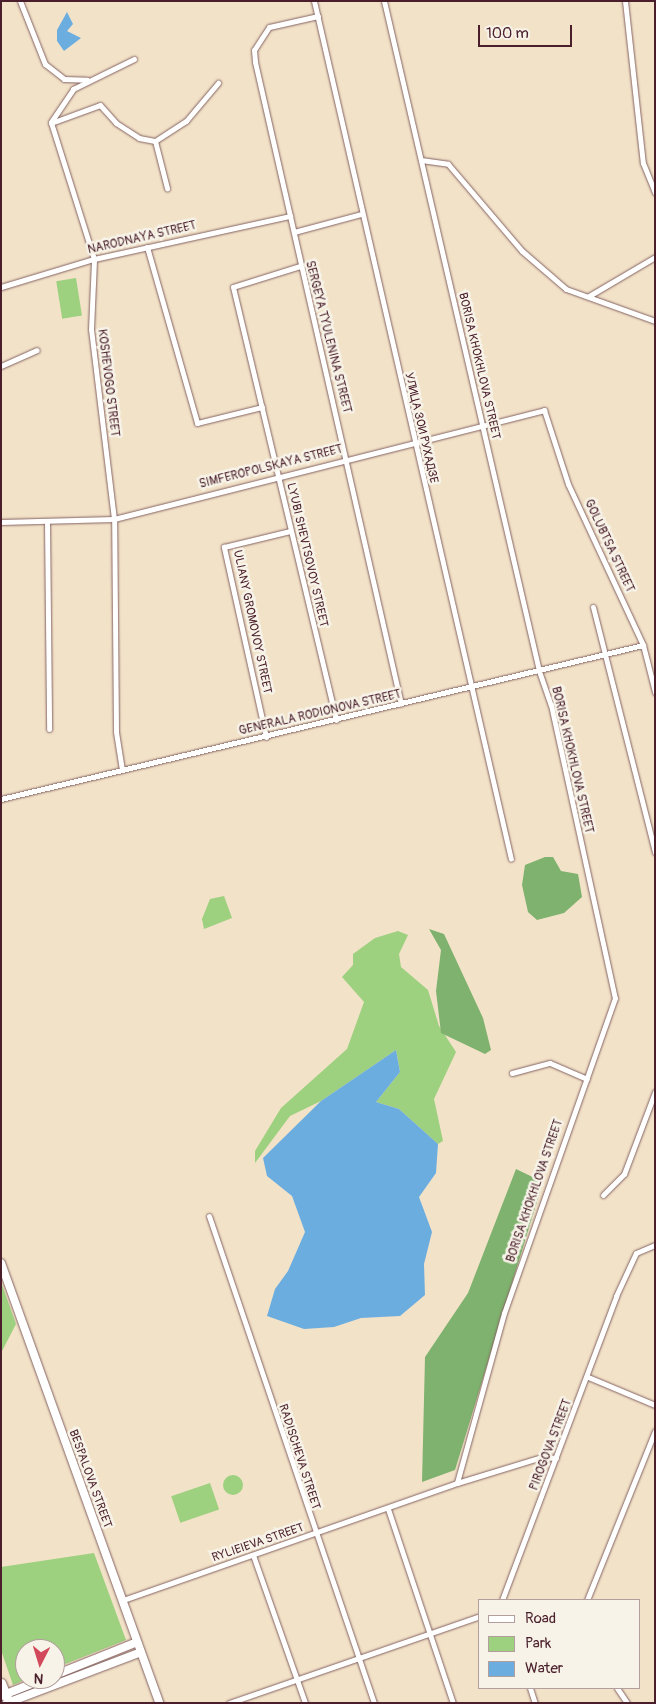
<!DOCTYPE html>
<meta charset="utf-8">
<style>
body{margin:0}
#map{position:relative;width:656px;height:1704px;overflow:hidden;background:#f2e2c8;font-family:Pangolin,sans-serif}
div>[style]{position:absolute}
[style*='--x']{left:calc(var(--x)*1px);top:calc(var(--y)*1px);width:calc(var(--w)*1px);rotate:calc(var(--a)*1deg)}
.green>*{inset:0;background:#9dd07f;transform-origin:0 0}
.round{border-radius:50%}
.forest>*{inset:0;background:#7eb26e}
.water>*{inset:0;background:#6cade0}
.roads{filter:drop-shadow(0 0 1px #856362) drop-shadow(0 0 1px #856362)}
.minor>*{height:5px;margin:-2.5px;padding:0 2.5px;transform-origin:2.5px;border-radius:2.5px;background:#fff}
.secondary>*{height:8px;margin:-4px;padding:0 4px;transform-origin:4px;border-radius:4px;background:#fff}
.primary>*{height:9px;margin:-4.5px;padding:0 4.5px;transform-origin:4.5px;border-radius:4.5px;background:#fff}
span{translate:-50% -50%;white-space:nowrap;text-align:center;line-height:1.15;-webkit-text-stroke:5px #f7f3e8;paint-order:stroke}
.street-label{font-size:12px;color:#4a1f2b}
.frame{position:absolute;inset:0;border:2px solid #4a1f2b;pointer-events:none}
.legend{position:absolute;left:478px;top:1599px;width:162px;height:90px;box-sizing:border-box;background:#f7f3e8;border:1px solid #b29e9c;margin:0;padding:6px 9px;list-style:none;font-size:15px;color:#4a1f2b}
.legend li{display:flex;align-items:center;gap:10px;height:25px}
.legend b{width:25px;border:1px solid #b29e9c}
.north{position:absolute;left:15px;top:1639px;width:50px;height:50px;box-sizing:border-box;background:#f7f3e8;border:1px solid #b29e9c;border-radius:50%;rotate:185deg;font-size:14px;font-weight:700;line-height:20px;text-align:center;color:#4a1f2b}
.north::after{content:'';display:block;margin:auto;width:18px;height:22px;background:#d1495b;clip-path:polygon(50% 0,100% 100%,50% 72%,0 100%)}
.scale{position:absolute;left:478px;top:25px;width:94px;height:22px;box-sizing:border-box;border:2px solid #4a1f2b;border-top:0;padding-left:6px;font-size:15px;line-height:18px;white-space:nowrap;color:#4a1f2b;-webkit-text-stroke:4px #f7f3e8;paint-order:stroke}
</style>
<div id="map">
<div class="green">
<div style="left:76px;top:278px;width:38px;height:20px;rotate:81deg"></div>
<div style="clip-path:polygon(224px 896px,232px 918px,204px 929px,202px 919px,210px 899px)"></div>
<div style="clip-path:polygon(398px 931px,408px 935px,399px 954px,401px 967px,428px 990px,439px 1026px,456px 1052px,434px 1099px,443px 1141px,438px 1144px,399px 1109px,376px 1102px,400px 1072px,396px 1050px,321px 1101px,290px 1116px,255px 1163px,255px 1151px,281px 1108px,347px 1049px,364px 1002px,342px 977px,353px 965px,353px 954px,375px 938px)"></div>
<div style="clip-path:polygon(1px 1282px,16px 1324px,1px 1353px)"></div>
<div class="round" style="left:223px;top:1475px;width:20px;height:20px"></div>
<div style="left:210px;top:1483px;width:28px;height:41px;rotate:71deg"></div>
<div style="clip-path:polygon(94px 1553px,126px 1640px,55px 1668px,55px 1649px,25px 1649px,27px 1679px,13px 1685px,1px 1650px,1px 1567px)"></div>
</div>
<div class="forest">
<div style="clip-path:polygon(545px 857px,553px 857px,561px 871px,578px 874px,582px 897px,564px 913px,537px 920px,528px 912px,522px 885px,525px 865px)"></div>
<div style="clip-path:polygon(429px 929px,444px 934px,483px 1018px,491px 1050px,485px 1054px,441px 1033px,436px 991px,441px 950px)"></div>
<div style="clip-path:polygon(516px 1169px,543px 1182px,455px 1470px,422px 1482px,425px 1357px,468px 1293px)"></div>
</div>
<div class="water">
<div style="clip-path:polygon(67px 12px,73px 24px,67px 31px,81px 38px,64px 51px,57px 41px,57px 30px)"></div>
<div style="clip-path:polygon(396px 1050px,400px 1072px,376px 1102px,399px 1109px,438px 1144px,436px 1173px,419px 1197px,432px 1232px,424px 1264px,425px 1295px,400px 1316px,361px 1318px,334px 1327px,304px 1329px,267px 1316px,275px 1289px,288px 1271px,305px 1232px,292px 1196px,267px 1176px,263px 1158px,321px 1101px)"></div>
</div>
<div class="roads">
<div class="minor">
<div style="--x:20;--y:1;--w:68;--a:68.4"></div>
<div style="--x:45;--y:64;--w:24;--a:38"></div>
<div style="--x:64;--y:79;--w:23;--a:2"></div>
<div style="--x:314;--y:1;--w:880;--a:77.07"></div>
<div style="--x:384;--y:1;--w:688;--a:76.97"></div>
<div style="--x:539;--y:671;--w:36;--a:71"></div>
<div style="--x:551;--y:705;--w:300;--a:77.7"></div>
<div style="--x:615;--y:998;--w:334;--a:109.4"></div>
<div style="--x:504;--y:1313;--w:176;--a:105.5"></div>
<div style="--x:625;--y:1;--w:163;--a:83.7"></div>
<div style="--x:643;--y:163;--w:32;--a:68"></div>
<div style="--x:318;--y:16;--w:50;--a:167.3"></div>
<div style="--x:269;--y:27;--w:27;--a:123"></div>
<div style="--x:254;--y:50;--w:12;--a:85"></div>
<div style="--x:255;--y:62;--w:658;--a:77.19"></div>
<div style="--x:51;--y:122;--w:40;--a:-56"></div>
<div style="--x:73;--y:89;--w:68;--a:-26.2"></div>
<div style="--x:155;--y:141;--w:49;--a:75.7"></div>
<div style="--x:421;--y:160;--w:27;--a:8"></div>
<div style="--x:448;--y:164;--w:114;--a:49.6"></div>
<div style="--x:522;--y:251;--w:58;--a:40.8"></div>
<div style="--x:566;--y:289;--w:95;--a:19.8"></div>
<div style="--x:294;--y:232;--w:69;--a:-15"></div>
<div style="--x:147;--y:247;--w:183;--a:74.1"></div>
<div style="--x:197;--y:423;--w:67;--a:-13.8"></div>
<div style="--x:300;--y:266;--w:70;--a:162.6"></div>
<div style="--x:233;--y:287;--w:445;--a:76.6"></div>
<div style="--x:1;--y:287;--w:97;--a:-16.8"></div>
<div style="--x:94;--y:259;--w:201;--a:-12.4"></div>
<div style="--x:589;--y:296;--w:77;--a:-30.6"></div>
<div style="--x:1;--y:366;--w:39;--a:-24"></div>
<div style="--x:1;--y:522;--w:113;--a:-1.5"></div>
<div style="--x:114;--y:519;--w:444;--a:-14.2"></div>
<div style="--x:544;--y:410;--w:78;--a:72"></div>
<div style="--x:568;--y:484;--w:178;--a:65"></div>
<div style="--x:643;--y:645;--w:49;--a:75.7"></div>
<div style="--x:47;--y:523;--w:206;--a:89.4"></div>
<div style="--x:593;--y:607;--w:253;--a:75.8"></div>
<div style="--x:266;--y:737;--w:195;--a:-102.5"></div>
<div style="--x:224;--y:547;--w:68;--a:-13.6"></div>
<div style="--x:122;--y:770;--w:39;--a:-99"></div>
<div style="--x:116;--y:731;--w:212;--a:-90.5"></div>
<div style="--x:114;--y:519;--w:191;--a:-96.9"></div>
<div style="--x:91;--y:329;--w:70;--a:-87.5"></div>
<div style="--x:94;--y:259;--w:143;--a:-107.5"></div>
<div style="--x:51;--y:123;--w:52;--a:-20.2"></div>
<div style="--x:100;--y:105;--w:24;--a:48"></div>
<div style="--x:116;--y:123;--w:27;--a:33"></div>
<div style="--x:139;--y:138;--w:16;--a:11"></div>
<div style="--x:155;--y:141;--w:37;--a:-33"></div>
<div style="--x:186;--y:121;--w:50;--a:-49.9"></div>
<div style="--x:1;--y:799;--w:660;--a:-13.49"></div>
<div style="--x:512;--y:1073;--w:39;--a:-15"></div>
<div style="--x:550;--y:1063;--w:40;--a:23.4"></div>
<div style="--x:603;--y:1195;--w:30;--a:-45"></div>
<div style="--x:624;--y:1174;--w:88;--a:-69.3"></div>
<div style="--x:209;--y:1216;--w:514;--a:71.28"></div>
<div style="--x:588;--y:1377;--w:73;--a:22.7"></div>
<div style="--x:388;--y:1509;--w:205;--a:71.5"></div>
<div style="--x:253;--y:1555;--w:157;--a:70.6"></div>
<div style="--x:123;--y:1600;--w:354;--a:-19.3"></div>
<div style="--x:457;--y:1483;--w:89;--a:-17"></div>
<div style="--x:542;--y:1457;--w:14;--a:4"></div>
<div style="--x:502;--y:1600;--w:325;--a:-69.4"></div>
<div style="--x:616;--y:1296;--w:47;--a:-65.1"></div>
<div style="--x:636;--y:1253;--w:21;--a:-23"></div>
<div style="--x:587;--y:1600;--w:182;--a:-68.1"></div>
<div style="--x:530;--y:1688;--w:16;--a:72"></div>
<div style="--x:617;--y:1688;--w:18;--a:56"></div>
<div style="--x:229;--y:1703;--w:266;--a:-19.1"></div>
</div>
<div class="secondary">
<div style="--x:1;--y:1263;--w:468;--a:70.2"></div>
<div style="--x:55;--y:1675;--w:88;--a:-21.9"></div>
<div style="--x:1;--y:1696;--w:46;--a:-21.6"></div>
<div style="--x:7;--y:1703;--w:143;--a:-20.8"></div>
</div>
<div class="primary">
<div style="--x:1;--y:1683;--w:22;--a:68"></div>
</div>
</div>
<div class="street-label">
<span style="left:142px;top:238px;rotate:-13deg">NARODNAYA STREET</span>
<span style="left:328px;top:337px;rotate:76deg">SERGEYA TYULENINA STREET</span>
<span style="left:479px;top:366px;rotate:77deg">BORISA KHOKHLOVA STREET</span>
<span style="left:108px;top:383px;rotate:83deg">KOSHEVOGO STREET</span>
<span style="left:421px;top:428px;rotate:77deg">УЛИЦА ЗОИ РУХАДЗЕ</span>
<span style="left:271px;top:467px;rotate:-14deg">SIMFEROPOLSKAYA STREET</span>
<span style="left:609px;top:546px;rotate:65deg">GOLUBTSA STREET</span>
<span style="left:307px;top:555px;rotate:77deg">LYUBI SHEVTSOVOY STREET</span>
<span style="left:252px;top:622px;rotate:78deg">ULIANY GROMOVOY STREET</span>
<span style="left:320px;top:713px;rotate:-13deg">GENERALA RODIONOVA STREET</span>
<span style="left:572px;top:760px;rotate:77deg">BORISA KHOKHLOVA STREET</span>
<span style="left:535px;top:1191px;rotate:-71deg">BORISA KHOKHLOVA STREET</span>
<span style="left:551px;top:1445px;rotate:-69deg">PIROGOVA STREET</span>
<span style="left:299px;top:1457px;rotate:72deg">RADISCHEVA STREET</span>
<span style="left:90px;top:1479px;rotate:70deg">BESPALOVA STREET</span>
<span style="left:258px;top:1543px;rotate:-19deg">RYLIEIEVA STREET</span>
</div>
<div class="frame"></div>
<ul class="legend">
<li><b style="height:6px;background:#fff"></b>Road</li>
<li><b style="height:14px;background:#9dd07f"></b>Park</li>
<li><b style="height:14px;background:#6cade0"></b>Water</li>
</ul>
<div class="north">N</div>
<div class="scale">100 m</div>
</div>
